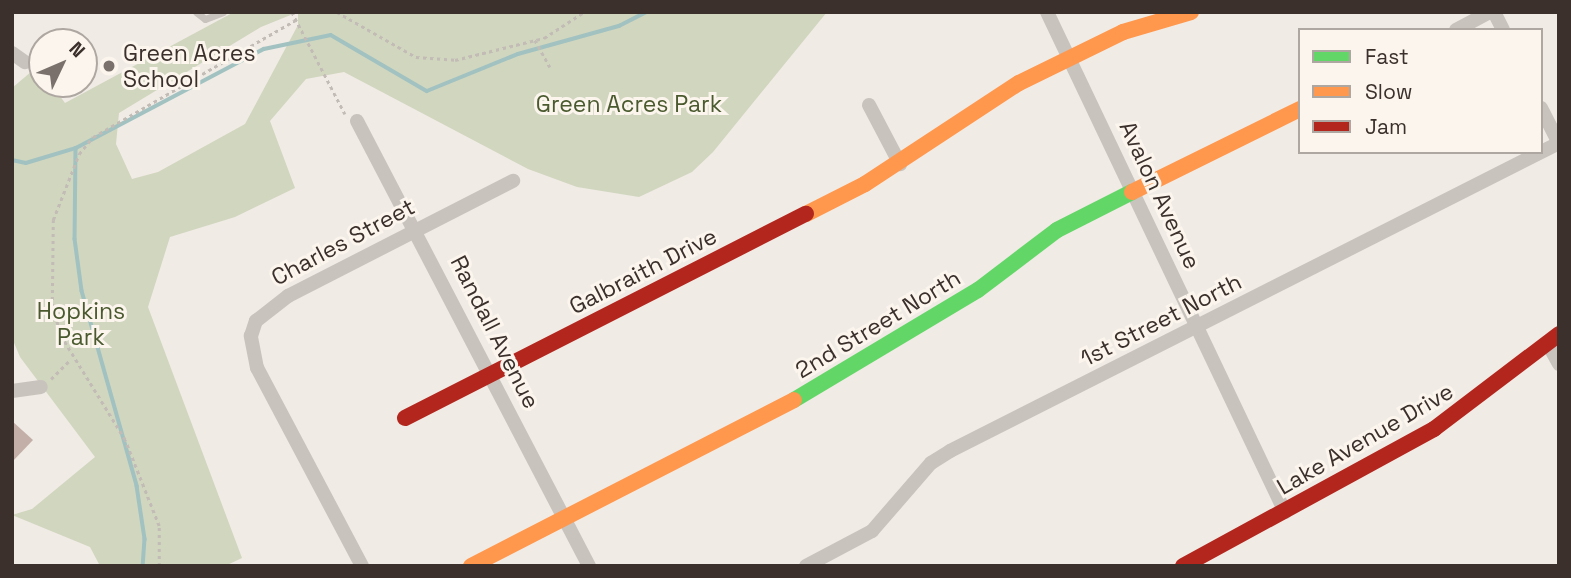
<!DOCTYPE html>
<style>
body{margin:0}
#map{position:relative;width:1571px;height:578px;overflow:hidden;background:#f0ebe5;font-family:"Space Grotesk",sans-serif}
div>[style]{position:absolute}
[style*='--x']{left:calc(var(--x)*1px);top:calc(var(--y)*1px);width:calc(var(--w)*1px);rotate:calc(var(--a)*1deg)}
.green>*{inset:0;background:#d1d6bf}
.stream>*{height:3.5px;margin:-1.75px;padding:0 1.75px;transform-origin:1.75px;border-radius:1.75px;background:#a1c2c1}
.building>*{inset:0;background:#c3afa7}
.path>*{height:2.5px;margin-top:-1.25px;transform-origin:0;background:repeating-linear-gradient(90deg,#c2bbb6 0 3.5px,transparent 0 7px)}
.lane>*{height:7px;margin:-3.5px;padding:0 3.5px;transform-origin:3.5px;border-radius:3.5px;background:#c9c3be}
.street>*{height:14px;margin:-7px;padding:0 7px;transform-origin:7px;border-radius:7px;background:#c9c3be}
.fast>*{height:16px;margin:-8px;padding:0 8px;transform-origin:8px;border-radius:8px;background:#63d668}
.slow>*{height:16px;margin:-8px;padding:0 8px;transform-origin:8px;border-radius:8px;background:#ff974d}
.jam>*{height:16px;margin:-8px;padding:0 8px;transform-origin:8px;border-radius:8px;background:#b3261e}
.dots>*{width:19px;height:19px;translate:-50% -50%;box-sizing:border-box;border:4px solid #fbf5ee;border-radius:50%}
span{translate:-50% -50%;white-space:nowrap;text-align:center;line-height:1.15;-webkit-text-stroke:6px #fbf5ee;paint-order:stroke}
.poi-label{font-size:23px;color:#3b302b}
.left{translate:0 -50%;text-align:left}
.park-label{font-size:23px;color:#4a5a2e}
.street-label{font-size:23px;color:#3b302b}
.frame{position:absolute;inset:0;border:14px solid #3b302b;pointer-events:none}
.legend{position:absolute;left:1298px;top:28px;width:245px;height:126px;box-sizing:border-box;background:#fbf5ee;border:2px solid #aea6a0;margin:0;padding:9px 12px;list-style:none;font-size:21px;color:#3b302b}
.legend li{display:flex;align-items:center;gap:14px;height:35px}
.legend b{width:35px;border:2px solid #aea6a0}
.north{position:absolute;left:28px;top:28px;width:70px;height:70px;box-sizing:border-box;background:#fbf5ee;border:2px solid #aea6a0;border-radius:50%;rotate:46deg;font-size:19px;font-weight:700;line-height:28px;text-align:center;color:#3b302b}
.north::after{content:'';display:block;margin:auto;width:24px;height:32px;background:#7a716c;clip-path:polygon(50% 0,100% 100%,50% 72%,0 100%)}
</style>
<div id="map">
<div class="green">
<div style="clip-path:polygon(evenodd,234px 12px,827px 12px,713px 152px,692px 172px,639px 197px,577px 187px,528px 169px,344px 72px,306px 79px,270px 121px,295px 188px,235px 217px,170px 237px,148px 307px,242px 558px,225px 566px,100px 566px,90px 547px,12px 515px,32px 509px,95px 457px,20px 357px,12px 338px,12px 88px,38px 66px,42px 84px,51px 84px,65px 103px,234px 12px,298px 12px,298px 25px,245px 124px,158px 172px,132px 179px,116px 144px,119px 113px,261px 27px,298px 12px)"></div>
</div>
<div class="stream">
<div style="--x:76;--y:148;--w:91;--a:90.6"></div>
<div style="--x:75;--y:239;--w:52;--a:82.3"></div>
<div style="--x:82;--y:291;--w:203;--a:74.2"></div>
<div style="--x:137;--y:486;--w:54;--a:81.4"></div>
<div style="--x:145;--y:539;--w:27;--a:94"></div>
<div style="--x:12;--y:160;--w:14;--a:12"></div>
<div style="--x:26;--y:163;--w:52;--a:-16.7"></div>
<div style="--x:76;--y:148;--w:212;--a:-27.8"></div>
<div style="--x:264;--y:49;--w:68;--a:-11.8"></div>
<div style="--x:331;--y:35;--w:111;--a:30.3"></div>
<div style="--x:427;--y:91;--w:98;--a:-22.1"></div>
<div style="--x:518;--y:54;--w:105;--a:-15.5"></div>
<div style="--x:619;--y:26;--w:30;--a:-27"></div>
</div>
<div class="building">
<div style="clip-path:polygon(12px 421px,33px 440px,12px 462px)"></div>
</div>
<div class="path">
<div style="--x:292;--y:12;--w:115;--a:62.5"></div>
<div style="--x:337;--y:12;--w:91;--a:29.7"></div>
<div style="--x:416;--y:57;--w:39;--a:4"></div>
<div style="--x:455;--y:60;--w:92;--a:-13.9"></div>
<div style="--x:544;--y:38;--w:48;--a:-33"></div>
<div style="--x:535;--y:40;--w:31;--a:61"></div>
<div style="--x:51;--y:379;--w:28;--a:-45"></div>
<div style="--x:159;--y:566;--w:40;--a:-90"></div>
<div style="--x:159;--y:526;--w:92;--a:-111.6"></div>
<div style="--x:125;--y:440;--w:120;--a:-121.7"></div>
<div style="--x:62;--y:338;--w:33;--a:-108"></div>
<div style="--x:52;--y:307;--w:87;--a:-89.3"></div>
<div style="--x:53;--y:220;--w:71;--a:-68.5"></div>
<div style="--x:79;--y:154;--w:22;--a:-51"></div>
<div style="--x:93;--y:137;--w:234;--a:-30"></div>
</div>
<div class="lane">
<div style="--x:196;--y:12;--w:11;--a:38"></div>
<div style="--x:205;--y:19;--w:19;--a:-21"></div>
</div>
<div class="street">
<div style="--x:1047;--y:12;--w:554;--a:64.55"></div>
<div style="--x:1494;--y:12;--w:20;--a:63"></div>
<div style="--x:1456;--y:30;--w:38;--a:-28"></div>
<div style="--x:12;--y:53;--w:16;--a:35"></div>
<div style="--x:869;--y:105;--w:67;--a:62.3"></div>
<div style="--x:1541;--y:108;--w:39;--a:63"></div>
<div style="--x:357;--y:121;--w:502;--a:62.46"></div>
<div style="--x:1548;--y:344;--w:23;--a:61"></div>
<div style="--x:12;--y:391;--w:29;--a:-8"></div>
<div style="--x:362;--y:566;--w:224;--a:-117.9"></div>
<div style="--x:257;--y:368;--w:33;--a:-101"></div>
<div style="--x:251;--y:336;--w:16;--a:-72"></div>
<div style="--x:256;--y:321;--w:41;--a:-38"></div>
<div style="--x:288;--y:296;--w:253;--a:-27.1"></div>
<div style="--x:806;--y:566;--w:75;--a:-27.9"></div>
<div style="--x:872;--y:531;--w:90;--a:-49.1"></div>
<div style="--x:931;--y:463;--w:22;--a:-32"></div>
<div style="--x:950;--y:451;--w:682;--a:-26.83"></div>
</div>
<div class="fast">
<div style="--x:794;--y:400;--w:214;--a:-30.9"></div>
<div style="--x:978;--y:290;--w:99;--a:-37.2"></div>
<div style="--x:1057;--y:230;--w:84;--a:-26.9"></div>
</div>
<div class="slow">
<div style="--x:1132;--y:192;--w:187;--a:-26.3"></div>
<div style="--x:806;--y:214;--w:66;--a:-27"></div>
<div style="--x:865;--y:184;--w:184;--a:-33.3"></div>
<div style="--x:1019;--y:83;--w:116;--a:-26.1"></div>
<div style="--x:1123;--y:32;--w:71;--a:-16.4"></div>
<div style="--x:471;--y:566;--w:363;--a:-27.2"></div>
</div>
<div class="jam">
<div style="--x:405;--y:418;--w:450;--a:-27"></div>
<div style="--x:1183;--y:566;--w:286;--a:-28.6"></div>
<div style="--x:1434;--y:429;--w:157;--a:-37.2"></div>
</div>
<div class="dots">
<div style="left:109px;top:66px;background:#7a716c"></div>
</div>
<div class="poi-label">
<span class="left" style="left:123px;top:66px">Green Acres<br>School</span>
</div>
<div class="park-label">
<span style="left:629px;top:104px">Green Acres Park</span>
<span style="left:81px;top:324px">Hopkins<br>Park</span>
</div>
<div class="street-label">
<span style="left:1160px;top:195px;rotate:65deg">Avalon Avenue</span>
<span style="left:343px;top:242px;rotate:-28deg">Charles Street</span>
<span style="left:643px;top:271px;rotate:-27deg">Galbraith Drive</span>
<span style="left:1161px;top:320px;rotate:-27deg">1st Street North</span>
<span style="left:878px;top:324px;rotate:-31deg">2nd Street North</span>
<span style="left:495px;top:332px;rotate:63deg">Randall Avenue</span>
<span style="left:1365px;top:439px;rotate:-30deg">Lake Avenue Drive</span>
</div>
<div class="frame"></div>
<ul class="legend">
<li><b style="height:9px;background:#63d668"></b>Fast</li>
<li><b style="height:9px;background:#ff974d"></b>Slow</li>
<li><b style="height:9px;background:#b3261e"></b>Jam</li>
</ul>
<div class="north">N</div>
</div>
